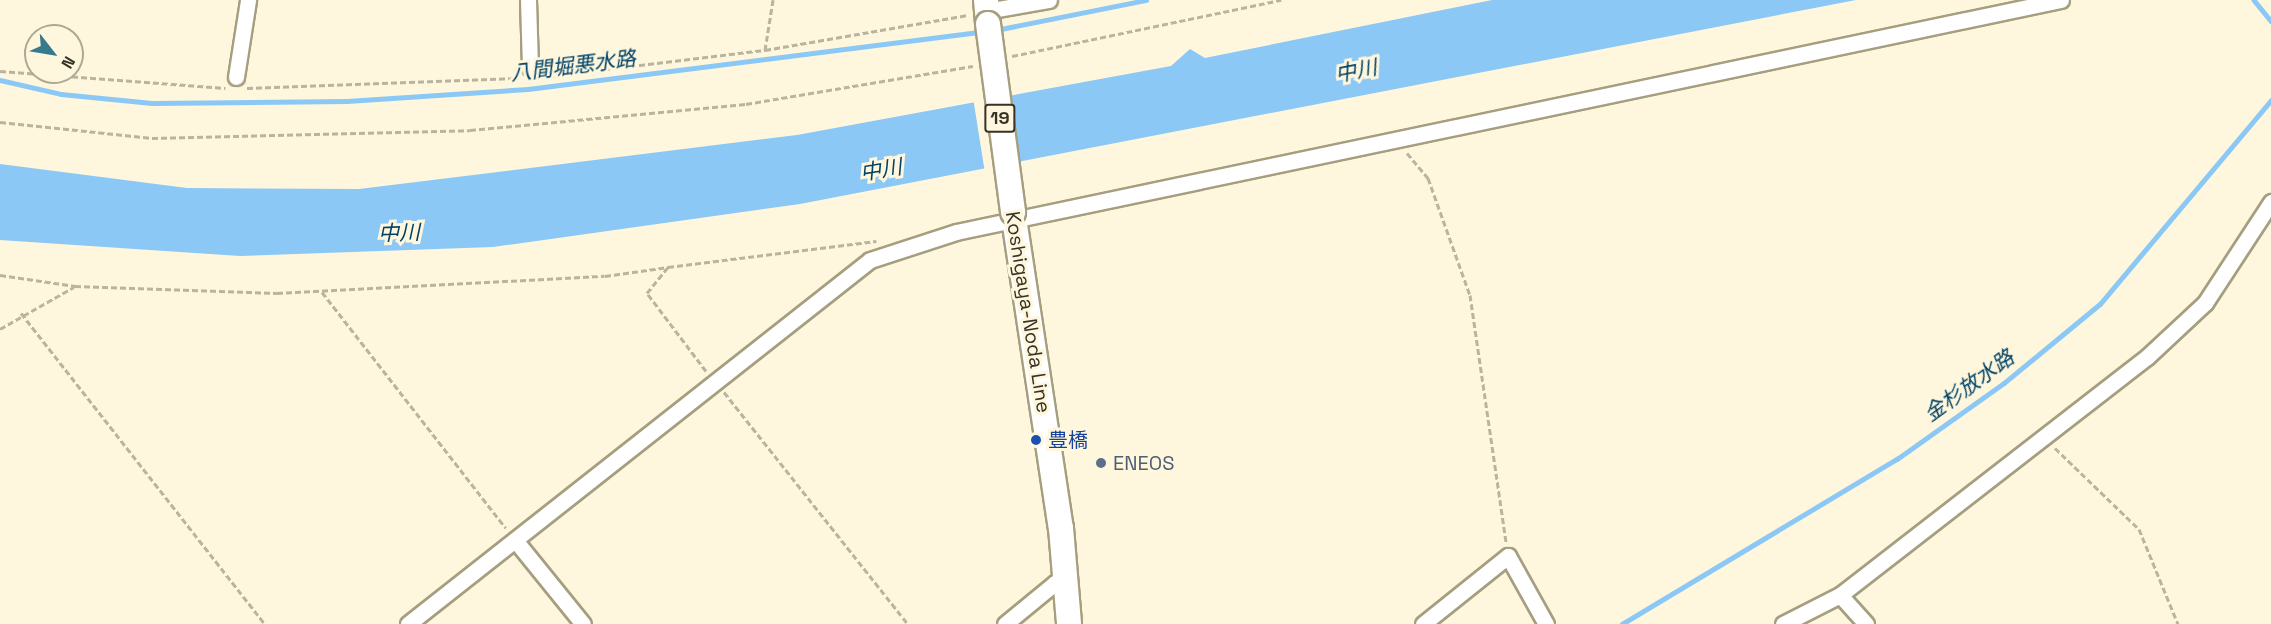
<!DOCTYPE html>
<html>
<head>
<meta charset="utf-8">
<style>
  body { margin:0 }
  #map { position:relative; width:2271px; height:624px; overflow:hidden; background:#fef7dd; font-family:"Space Grotesk","Noto Sans JP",sans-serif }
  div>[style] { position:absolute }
  .water>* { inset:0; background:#8bc8f6 }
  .pier>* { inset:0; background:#fef7dd; transform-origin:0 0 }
  .stream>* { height:4.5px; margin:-2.25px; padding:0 2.25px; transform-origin:2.25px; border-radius:2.25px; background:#8bc8f6 }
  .path>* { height:3px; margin-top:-1.5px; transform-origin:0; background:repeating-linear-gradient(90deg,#bab49f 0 6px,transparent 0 9px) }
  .roads { filter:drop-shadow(2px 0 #a59e7f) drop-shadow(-2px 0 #a59e7f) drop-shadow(0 2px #a59e7f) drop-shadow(0 -2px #a59e7f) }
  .minor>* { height:15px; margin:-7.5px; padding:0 7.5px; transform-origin:7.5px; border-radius:7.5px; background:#fff }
  .primary>* { height:24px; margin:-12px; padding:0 12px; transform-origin:12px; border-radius:12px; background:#fff }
  .bridges { filter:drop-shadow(2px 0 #a59e7f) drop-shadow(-2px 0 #a59e7f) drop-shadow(0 2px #a59e7f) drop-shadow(0 -2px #a59e7f) }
  .primary-bridge>* { height:24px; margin:-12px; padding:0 12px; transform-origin:12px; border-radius:12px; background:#fff }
  .dots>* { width:16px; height:16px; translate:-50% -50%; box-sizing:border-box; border:3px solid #fef7dd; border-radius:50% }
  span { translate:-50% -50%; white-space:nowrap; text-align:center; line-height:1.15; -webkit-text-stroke:6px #fef7dd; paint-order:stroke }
  .shield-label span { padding:2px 4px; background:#fef7dd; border:2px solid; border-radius:4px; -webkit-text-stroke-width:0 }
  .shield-label { font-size:18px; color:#363226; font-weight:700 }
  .street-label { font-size:20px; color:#363226 }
  .transit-label { font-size:20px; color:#164399 }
  .left { translate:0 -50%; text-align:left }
  .service-label { font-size:20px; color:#4e5e75 }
  .water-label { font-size:21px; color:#004267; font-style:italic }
  .north { position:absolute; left:24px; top:24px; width:60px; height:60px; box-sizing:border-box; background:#fef7dd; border:2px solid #aea894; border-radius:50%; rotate:121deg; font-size:16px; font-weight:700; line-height:24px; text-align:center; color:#363226 }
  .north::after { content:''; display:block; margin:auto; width:21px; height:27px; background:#38798c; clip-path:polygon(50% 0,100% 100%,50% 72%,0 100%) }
</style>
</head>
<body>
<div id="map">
  <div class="water">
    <i style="clip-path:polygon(1492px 0,1856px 0,800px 204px,493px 247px,240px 256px,0 240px,0 164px,187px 188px,359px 189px,797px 135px,1171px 66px,1190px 49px,1205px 58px)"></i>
  </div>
  <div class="pier">
    <i style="left:1005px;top:95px;width:72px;height:32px;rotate:81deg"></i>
  </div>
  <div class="stream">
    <i style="left:2254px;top:0;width:27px;rotate:51deg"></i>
    <i style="left:996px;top:30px;width:153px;rotate:-11.3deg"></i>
    <i style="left:0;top:80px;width:63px;rotate:12.9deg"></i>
    <i style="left:61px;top:94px;width:91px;rotate:5.6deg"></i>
    <i style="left:152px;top:103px;width:195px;rotate:-0.6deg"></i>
    <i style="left:347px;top:101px;width:181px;rotate:-3.8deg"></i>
    <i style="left:528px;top:89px;width:458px;rotate:-7.2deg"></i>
    <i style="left:1622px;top:624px;width:321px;rotate:-31deg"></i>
    <i style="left:1897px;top:459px;width:131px;rotate:-35.4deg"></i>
    <i style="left:2004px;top:383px;width:124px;rotate:-39.5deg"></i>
    <i style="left:2100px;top:304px;width:266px;rotate:-50deg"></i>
  </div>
  <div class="path">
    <i style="left:765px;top:50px;width:51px;rotate:-80.9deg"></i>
    <i style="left:1012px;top:56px;width:275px;rotate:-11.8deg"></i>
    <i style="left:0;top:71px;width:226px;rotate:4.3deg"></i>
    <i style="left:541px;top:77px;width:226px;rotate:-6.9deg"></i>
    <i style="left:765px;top:50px;width:206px;rotate:-9.8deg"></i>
    <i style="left:247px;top:88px;width:272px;rotate:-2.1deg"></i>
    <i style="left:0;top:122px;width:153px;rotate:6deg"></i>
    <i style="left:152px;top:138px;width:318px;rotate:-1.4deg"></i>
    <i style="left:470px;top:130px;width:277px;rotate:-5.4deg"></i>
    <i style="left:746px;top:104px;width:230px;rotate:-9.5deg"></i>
    <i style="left:1407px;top:153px;width:33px;rotate:50deg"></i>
    <i style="left:1428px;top:178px;width:124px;rotate:70.3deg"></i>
    <i style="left:1470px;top:295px;width:251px;rotate:81.7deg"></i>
    <i style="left:0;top:275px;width:76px;rotate:8.3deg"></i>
    <i style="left:75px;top:286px;width:202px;rotate:2deg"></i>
    <i style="left:277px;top:293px;width:328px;rotate:-3deg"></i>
    <i style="left:605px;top:276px;width:64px;rotate:-8.1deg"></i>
    <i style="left:322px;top:292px;width:299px;rotate:52.1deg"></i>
    <i style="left:21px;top:313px;width:395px;rotate:51.9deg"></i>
    <i style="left:0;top:329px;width:85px;rotate:-29.6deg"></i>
    <i style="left:706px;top:371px;width:98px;rotate:-127.1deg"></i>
    <i style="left:647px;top:293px;width:33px;rotate:-51deg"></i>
    <i style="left:668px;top:267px;width:210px;rotate:-7.1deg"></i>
    <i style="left:724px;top:392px;width:296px;rotate:51.6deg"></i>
    <i style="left:2055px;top:448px;width:117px;rotate:44deg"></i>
    <i style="left:2139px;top:529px;width:103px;rotate:67.7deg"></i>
  </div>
  <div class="roads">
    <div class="minor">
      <i style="left:528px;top:0;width:68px;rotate:88.3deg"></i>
      <i style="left:986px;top:11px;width:64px;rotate:-9.9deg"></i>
      <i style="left:236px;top:77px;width:78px;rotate:-81.1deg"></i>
      <i style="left:515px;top:540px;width:108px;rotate:51deg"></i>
      <i style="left:1840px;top:595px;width:39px;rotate:48deg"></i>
      <i style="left:408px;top:624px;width:588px;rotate:-38.23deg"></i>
      <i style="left:870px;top:260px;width:90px;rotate:-18deg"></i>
      <i style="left:956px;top:232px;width:1129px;rotate:-11.86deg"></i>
      <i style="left:1005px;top:624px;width:65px;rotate:-39.4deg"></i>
      <i style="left:1055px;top:583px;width:12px;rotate:-9deg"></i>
      <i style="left:1423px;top:624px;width:109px;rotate:-38.7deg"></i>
      <i style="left:1508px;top:556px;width:78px;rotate:60.8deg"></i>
      <i style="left:1783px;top:624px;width:64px;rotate:-27deg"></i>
      <i style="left:1840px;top:595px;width:388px;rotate:-37.8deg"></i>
      <i style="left:2147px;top:357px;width:79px;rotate:-43deg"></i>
      <i style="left:2205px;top:303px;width:121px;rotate:-56.8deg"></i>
    </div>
    <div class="primary">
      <i style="left:986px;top:0;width:24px;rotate:85deg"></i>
      <i style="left:1013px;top:212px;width:320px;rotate:81.4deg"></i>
      <i style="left:1061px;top:528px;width:96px;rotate:85.2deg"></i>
    </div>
  </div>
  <div class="bridges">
    <div class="primary-bridge">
      <i style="left:988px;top:24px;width:190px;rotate:82.4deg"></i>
    </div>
  </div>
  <div class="dots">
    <i style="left:1036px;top:440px;background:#1a4fb4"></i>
    <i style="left:1101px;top:463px;background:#5c6f8a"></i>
  </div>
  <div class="shield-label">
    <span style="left:1000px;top:118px">19</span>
  </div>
  <div class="street-label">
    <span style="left:1028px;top:312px;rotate:81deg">Koshigaya-Noda Line</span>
  </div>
  <div class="transit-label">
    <span class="left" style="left:1048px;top:440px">豊橋</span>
  </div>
  <div class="service-label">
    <span class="left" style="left:1113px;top:463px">ENEOS</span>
  </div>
  <div class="water-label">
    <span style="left:573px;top:66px;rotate:-7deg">八間堀悪水路</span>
    <span style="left:1356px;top:71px;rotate:-11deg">中川</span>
    <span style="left:881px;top:170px;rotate:-9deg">中川</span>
    <span style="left:399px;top:233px;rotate:-2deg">中川</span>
    <span style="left:1969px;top:386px;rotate:-36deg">金杉放水路</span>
  </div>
  <div class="north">N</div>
</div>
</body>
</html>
